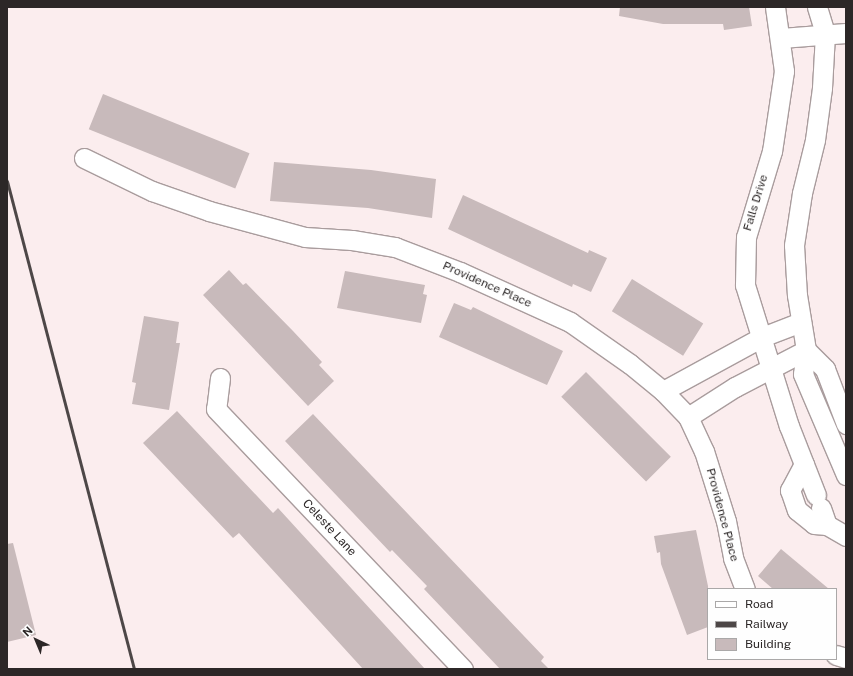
<!DOCTYPE html>
<html>
<head>
<meta charset="utf-8">
<style>
  body { margin:0 }
  #map { position:relative; width:853px; height:676px; overflow:hidden; background:#fbedee; font-family:"Public Sans",sans-serif }
  div>[style] { position:absolute }
  .building>* { inset:0; background:#c8babb; transform-origin:0 0 }
  .roads { filter:drop-shadow(1px 0 #a99c9d) drop-shadow(-1px 0 #a99c9d) drop-shadow(0 1px #a99c9d) drop-shadow(0 -1px #a99c9d) }
  .minor>* { height:19px; margin:-9.5px; padding:0 9.5px; transform-origin:9.5px; border-radius:9.5px; background:#fff }
  .rail>* { height:3px; margin:-1.5px; padding:0 1.5px; transform-origin:1.5px; border-radius:1.5px; background:#4d4747 }
  span { translate:-50% -50%; white-space:nowrap; text-align:center; line-height:1.15; -webkit-text-stroke:3px #fefefe; paint-order:stroke }
  .street-label { font-size:12px; color:#2c2727 }
  .frame { position:absolute; inset:0; border:8px solid #2c2727; pointer-events:none }
  .legend { position:absolute; left:707px; top:588px; width:130px; height:72px; box-sizing:border-box; background:#fefefe; border:1px solid #aaa8a8; margin:0; padding:5px 7px; list-style:none; font-size:12px; color:#2c2727 }
  .legend li { display:flex; align-items:center; gap:8px; height:20px }
  .legend b { width:20px; border:1px solid #aaa8a8 }
  .north { position:absolute; left:16px; top:620px; width:40px; height:40px; -webkit-text-stroke:3px #fefefe; paint-order:stroke; rotate:316deg; font-size:11px; font-weight:700; line-height:16px; text-align:center; color:#2c2727 }
  .north::after { content:''; display:block; margin:auto; width:14px; height:18px; background:#2c2727; clip-path:polygon(50% 0,100% 100%,50% 72%,0 100%) }
</style>
</head>
<body>
<div id="map">
  <div class="building">
    <i style="clip-path:polygon(620px 7px,749px 7px,752px 26px,724px 30px,723px 24px,663px 24px,619px 16px)"></i>
    <i style="left:103px;top:94px;width:158px;height:38px;rotate:22deg"></i>
    <i style="clip-path:polygon(274px 162px,371px 170px,436px 179px,432px 218px,368px 208px,270px 201px)"></i>
    <i style="clip-path:polygon(463px 195px,588px 253px,589px 250px,607px 258px,591px 292px,573px 284px,572px 287px,448px 229px)"></i>
    <i style="clip-path:polygon(229px 270px,243px 285px,246px 283px,293px 331px,322px 362px,319px 365px,334px 381px,308px 406px,203px 295px)"></i>
    <i style="clip-path:polygon(345px 271px,425px 285px,423px 294px,427px 295px,421px 323px,337px 308px)"></i>
    <i style="left:632px;top:279px;width:84px;height:38px;rotate:32deg"></i>
    <i style="clip-path:polygon(454px 303px,471px 310px,473px 307px,563px 351px,547px 385px,439px 337px)"></i>
    <i style="clip-path:polygon(144px 316px,179px 322px,176px 343px,180px 343px,169px 410px,132px 404px,136px 383px,132px 382px)"></i>
    <i style="left:586px;top:372px;width:120px;height:35px;rotate:45deg"></i>
    <i style="clip-path:polygon(177px 411px,273px 513px,278px 508px,425px 669px,363px 669px,239px 533px,233px 538px,143px 443px)"></i>
    <i style="clip-path:polygon(313px 414px,544px 657px,541px 661px,549px 669px,500px 669px,424px 589px,427px 586px,392px 550px,390px 552px,285px 441px)"></i>
    <i style="clip-path:polygon(696px 530px,708px 586px,708px 627px,687px 635px,661px 564px,660px 552px,657px 553px,654px 536px)"></i>
    <i style="clip-path:polygon(13px 543px,36px 635px,7px 642px,7px 544px)"></i>
    <i style="clip-path:polygon(781px 549px,829px 589px,773px 589px,758px 576px)"></i>
  </div>
  <div class="roads">
    <div class="minor">
      <i style="left:775px;top:7px;width:65px;rotate:82deg"></i>
      <i style="left:784px;top:71px;width:81px;rotate:98.5deg"></i>
      <i style="left:772px;top:151px;width:90px;rotate:106.8deg"></i>
      <i style="left:746px;top:237px;width:48px;rotate:91.2deg"></i>
      <i style="left:745px;top:285px;width:148px;rotate:72.7deg"></i>
      <i style="left:789px;top:426px;width:74px;rotate:68.6deg"></i>
      <i style="left:817px;top:7px;width:28px;rotate:73deg"></i>
      <i style="left:825px;top:34px;width:54px;rotate:93.2deg"></i>
      <i style="left:822px;top:88px;width:52px;rotate:97.7deg"></i>
      <i style="left:815px;top:140px;width:55px;rotate:103.8deg"></i>
      <i style="left:802px;top:193px;width:53px;rotate:98.7deg"></i>
      <i style="left:794px;top:245px;width:50px;rotate:86.6deg"></i>
      <i style="left:797px;top:295px;width:56px;rotate:80.7deg"></i>
      <i style="left:806px;top:350px;width:24px;rotate:97deg"></i>
      <i style="left:803px;top:374px;width:110px;rotate:66.9deg"></i>
      <i style="left:781px;top:38px;width:65px;rotate:-4.4deg"></i>
      <i style="left:84px;top:158px;width:76px;rotate:25.9deg"></i>
      <i style="left:152px;top:191px;width:60px;rotate:19.3deg"></i>
      <i style="left:209px;top:211px;width:99px;rotate:15.2deg"></i>
      <i style="left:305px;top:237px;width:47px;rotate:3.7deg"></i>
      <i style="left:352px;top:240px;width:44px;rotate:9.2deg"></i>
      <i style="left:395px;top:247px;width:70px;rotate:21deg"></i>
      <i style="left:460px;top:272px;width:121px;rotate:24.4deg"></i>
      <i style="left:570px;top:322px;width:73px;rotate:35deg"></i>
      <i style="left:630px;top:364px;width:43px;rotate:39.3deg"></i>
      <i style="left:663px;top:391px;width:36px;rotate:46deg"></i>
      <i style="left:688px;top:417px;width:38px;rotate:65deg"></i>
      <i style="left:704px;top:451px;width:73px;rotate:72.6deg"></i>
      <i style="left:726px;top:521px;width:38px;rotate:79deg"></i>
      <i style="left:733px;top:558px;width:33px;rotate:69deg"></i>
      <i style="left:806px;top:350px;width:27px;rotate:45deg"></i>
      <i style="left:825px;top:369px;width:59px;rotate:69.1deg"></i>
      <i style="left:220px;top:378px;width:31px;rotate:97deg"></i>
      <i style="left:216px;top:409px;width:359px;rotate:46.5deg"></i>
      <i style="left:663px;top:391px;width:113px;rotate:-28.6deg"></i>
      <i style="left:762px;top:337px;width:42px;rotate:-21deg"></i>
      <i style="left:688px;top:417px;width:56px;rotate:-32.6deg"></i>
      <i style="left:735px;top:387px;width:80px;rotate:-27.5deg"></i>
      <i style="left:804px;top:464px;width:30px;rotate:118deg"></i>
      <i style="left:790px;top:490px;width:21px;rotate:71deg"></i>
      <i style="left:797px;top:510px;width:22px;rotate:39deg"></i>
      <i style="left:814px;top:524px;width:13px;rotate:4deg"></i>
      <i style="left:821px;top:508px;width:18px;rotate:71deg"></i>
      <i style="left:827px;top:525px;width:22px;rotate:30deg"></i>
      <i style="left:836px;top:655px;width:10px;rotate:17deg"></i>
    </div>
  </div>
  <div class="rail">
    <i style="left:7px;top:181px;width:504px;rotate:75.41deg"></i>
  </div>
  <div class="street-label">
    <span style="left:756px;top:203px;rotate:-73deg">Falls Drive</span>
    <span style="left:487px;top:285px;rotate:24deg">Providence Place</span>
    <span style="left:722px;top:515px;rotate:75deg">Providence Place</span>
    <span style="left:329px;top:528px;rotate:47deg">Celeste Lane</span>
  </div>
  <div class="frame"></div>
  <ul class="legend">
  <li><b style="height:5px;background:#fff"></b>Road</li>
  <li><b style="height:5px;background:#4d4747"></b>Railway</li>
  <li><b style="height:11px;background:#c8babb"></b>Building</li>
  </ul>
  <div class="north">N</div>
</div>
</body>
</html>
